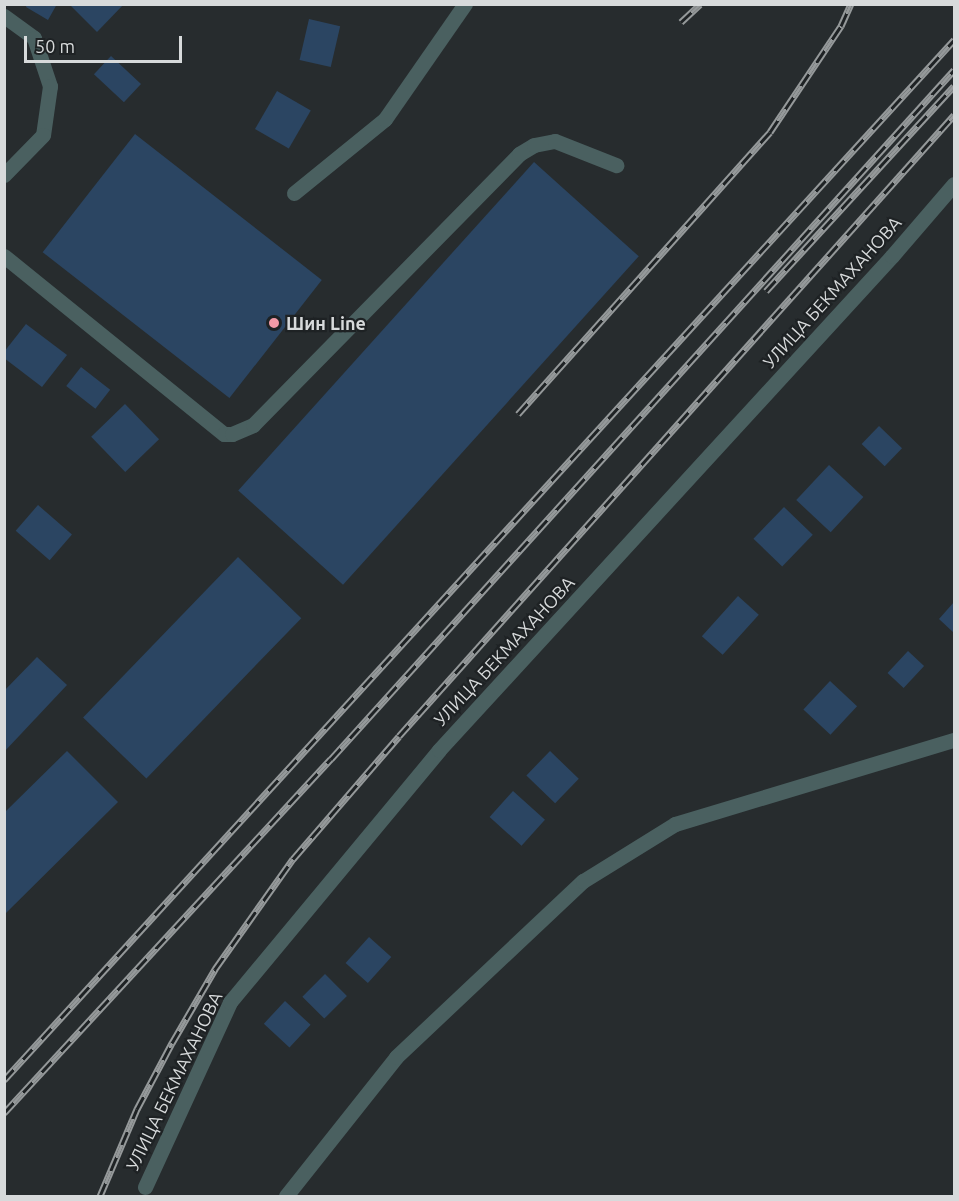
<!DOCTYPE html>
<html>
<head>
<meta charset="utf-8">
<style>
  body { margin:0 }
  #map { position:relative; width:959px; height:1201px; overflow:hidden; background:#272c2e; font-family:Ubuntu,sans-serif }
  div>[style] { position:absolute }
  .building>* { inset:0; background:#2b4562; transform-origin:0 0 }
  .minor>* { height:15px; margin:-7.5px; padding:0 7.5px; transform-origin:7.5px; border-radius:7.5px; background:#4a6060 }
  .rail>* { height:7px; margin-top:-3.5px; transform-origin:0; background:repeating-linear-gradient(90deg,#1e2224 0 14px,#95999a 0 28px); box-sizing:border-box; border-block:2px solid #95999a }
  .dots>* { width:16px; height:16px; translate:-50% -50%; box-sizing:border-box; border:3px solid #1e2224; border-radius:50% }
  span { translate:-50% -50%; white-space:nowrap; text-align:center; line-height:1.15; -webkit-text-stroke:4.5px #1e2224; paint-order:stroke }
  .street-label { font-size:18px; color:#d7dadb }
  .poi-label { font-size:18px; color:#d7dadb; font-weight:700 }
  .left { translate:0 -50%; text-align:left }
  .frame { position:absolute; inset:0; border:6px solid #d7dadb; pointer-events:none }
  .scale { position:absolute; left:24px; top:36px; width:158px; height:27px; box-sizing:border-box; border:3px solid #d7dadb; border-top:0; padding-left:8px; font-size:18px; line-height:21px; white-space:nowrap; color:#d7dadb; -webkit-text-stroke:4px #1e2224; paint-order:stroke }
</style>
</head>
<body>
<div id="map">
  <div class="building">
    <i style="clip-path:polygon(27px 4px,57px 4px,48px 20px,26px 7px)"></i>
    <i style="clip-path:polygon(69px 4px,124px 4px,97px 32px)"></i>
    <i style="left:309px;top:19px;width:32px;height:42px;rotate:13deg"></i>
    <i style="left:111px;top:56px;width:41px;height:25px;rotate:43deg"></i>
    <i style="left:277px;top:91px;width:39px;height:44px;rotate:30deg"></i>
    <i style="left:135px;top:134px;width:237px;height:150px;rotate:38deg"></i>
    <i style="left:534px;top:162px;width:141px;height:442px;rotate:42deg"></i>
    <i style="clip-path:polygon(26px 324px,67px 355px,42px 387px,4px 358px,4px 352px)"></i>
    <i style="left:81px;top:367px;width:37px;height:24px;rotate:38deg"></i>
    <i style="left:125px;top:404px;width:49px;height:47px;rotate:46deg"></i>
    <i style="left:879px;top:426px;width:32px;height:25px;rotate:44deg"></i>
    <i style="left:829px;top:465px;width:47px;height:48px;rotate:43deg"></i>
    <i style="left:38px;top:505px;width:45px;height:34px;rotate:41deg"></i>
    <i style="left:784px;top:507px;width:40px;height:44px;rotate:44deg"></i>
    <i style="left:238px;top:557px;width:88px;height:223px;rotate:44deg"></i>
    <i style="left:738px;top:596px;width:28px;height:54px;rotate:42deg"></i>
    <i style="clip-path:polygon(954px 602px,954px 633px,939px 619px)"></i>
    <i style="left:908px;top:651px;width:22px;height:30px;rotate:43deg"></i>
    <i style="clip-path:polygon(37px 657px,67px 685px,4px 752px,4px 691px)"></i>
    <i style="left:830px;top:681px;width:37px;height:39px;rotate:43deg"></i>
    <i style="clip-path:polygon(67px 751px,118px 802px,4px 915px,4px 813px)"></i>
    <i style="left:550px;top:751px;width:40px;height:34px;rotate:44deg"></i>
    <i style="left:513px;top:791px;width:43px;height:35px;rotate:42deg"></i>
    <i style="left:369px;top:937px;width:30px;height:35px;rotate:42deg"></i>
    <i style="left:325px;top:974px;width:31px;height:32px;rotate:45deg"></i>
    <i style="left:285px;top:1001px;width:35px;height:31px;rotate:43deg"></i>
  </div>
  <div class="minor">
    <i style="left:4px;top:16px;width:37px;rotate:36deg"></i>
    <i style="left:34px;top:38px;width:51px;rotate:71.6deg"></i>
    <i style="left:50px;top:86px;width:49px;rotate:98.1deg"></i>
    <i style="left:43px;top:135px;width:56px;rotate:134.3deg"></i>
    <i style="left:294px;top:193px;width:117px;rotate:-39.1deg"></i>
    <i style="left:385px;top:119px;width:140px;rotate:-55.2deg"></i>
    <i style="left:4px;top:256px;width:283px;rotate:39deg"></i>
    <i style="left:224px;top:434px;width:8px"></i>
    <i style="left:232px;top:434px;width:23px;rotate:-23deg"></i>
    <i style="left:253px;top:425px;width:380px;rotate:-45.5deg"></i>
    <i style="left:519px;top:154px;width:17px;rotate:-31deg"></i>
    <i style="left:534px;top:145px;width:21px;rotate:-11deg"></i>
    <i style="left:555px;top:141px;width:66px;rotate:21.5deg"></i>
    <i style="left:145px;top:1187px;width:204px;rotate:-65.3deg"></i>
    <i style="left:230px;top:1002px;width:327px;rotate:-50.3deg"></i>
    <i style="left:439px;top:750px;width:670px;rotate:-47.48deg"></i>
    <i style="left:892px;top:256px;width:95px;rotate:-49.3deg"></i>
    <i style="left:286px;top:1196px;width:177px;rotate:-51.6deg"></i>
    <i style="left:396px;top:1057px;width:257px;rotate:-43.3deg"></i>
    <i style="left:583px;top:881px;width:108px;rotate:-31.8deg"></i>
    <i style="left:675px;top:824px;width:291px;rotate:-16.8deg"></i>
  </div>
  <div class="rail">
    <i style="left:681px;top:22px;width:26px;rotate:-43deg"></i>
    <i style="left:766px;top:291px;width:278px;rotate:-47.5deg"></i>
    <i style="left:518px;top:414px;width:378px;rotate:-48.2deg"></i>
    <i style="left:770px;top:132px;width:128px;rotate:-56.2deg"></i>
    <i style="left:841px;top:26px;width:24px;rotate:-66deg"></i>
    <i style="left:4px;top:1080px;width:1409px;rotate:-47.59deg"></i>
    <i style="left:4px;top:1113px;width:482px;rotate:-47.3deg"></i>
    <i style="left:331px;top:759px;width:929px;rotate:-47.88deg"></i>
    <i style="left:100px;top:1196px;width:95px;rotate:-67deg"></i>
    <i style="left:137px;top:1109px;width:75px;rotate:-62.1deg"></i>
    <i style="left:172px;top:1043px;width:86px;rotate:-59.8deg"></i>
    <i style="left:215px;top:969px;width:135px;rotate:-54.7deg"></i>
    <i style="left:293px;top:859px;width:162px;rotate:-49.2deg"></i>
    <i style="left:399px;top:736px;width:833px;rotate:-48.21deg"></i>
  </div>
  <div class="dots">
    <i style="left:274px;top:323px;background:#f39aa7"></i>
  </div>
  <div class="street-label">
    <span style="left:832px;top:292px;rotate:-48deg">УЛИЦА БЕКМАХАНОВА</span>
    <span style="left:504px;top:651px;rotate:-47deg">УЛИЦА БЕКМАХАНОВА</span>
    <span style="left:174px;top:1081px;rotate:-64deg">УЛИЦА БЕКМАХАНОВА</span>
  </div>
  <div class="poi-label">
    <span class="left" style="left:286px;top:323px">Шин Line</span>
  </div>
  <div class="frame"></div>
  <div class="scale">50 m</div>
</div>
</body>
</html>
